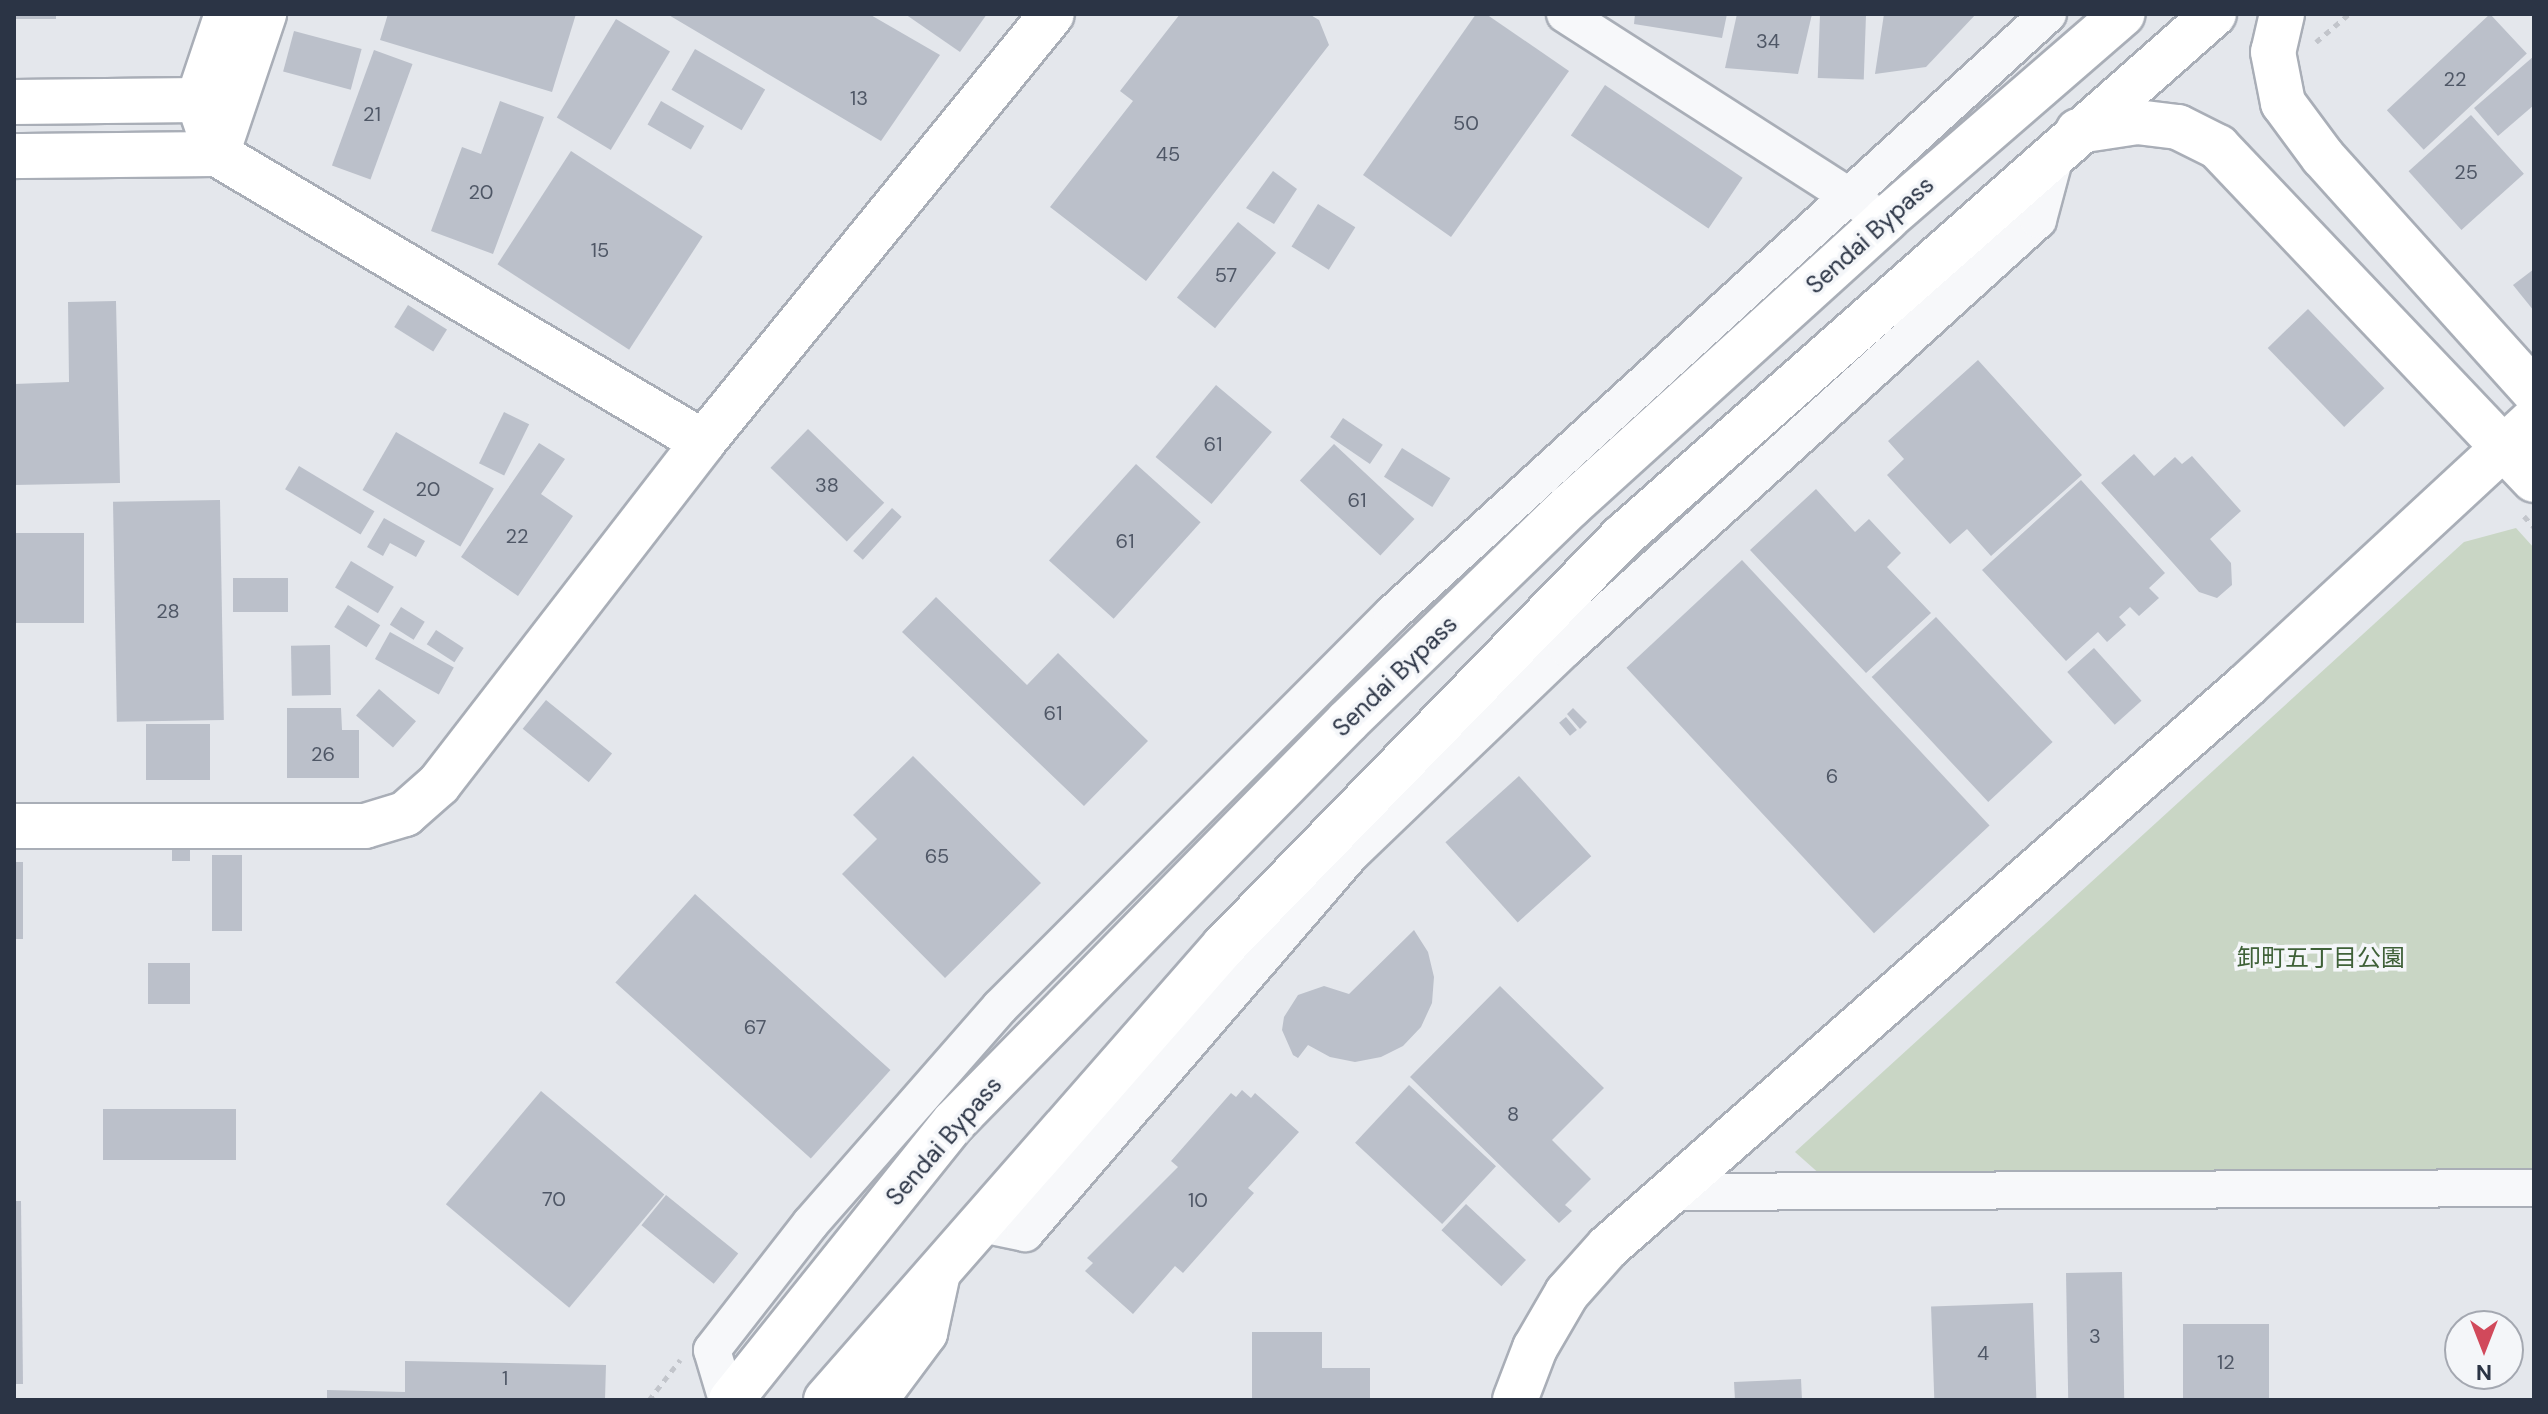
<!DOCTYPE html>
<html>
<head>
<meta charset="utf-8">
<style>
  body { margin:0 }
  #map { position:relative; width:2548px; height:1414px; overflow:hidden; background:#e4e7ec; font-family:"DM Sans","Noto Sans JP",sans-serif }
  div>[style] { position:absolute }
  .green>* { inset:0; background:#c9d6c5 }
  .building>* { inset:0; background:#bbc0ca; transform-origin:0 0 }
  .path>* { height:5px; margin-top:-2.5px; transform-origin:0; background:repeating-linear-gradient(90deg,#c2c5cb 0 6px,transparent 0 12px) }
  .roads { filter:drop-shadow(2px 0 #a9aeb7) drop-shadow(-2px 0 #a9aeb7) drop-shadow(0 2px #a9aeb7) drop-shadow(0 -2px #a9aeb7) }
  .street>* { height:36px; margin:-18px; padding:0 18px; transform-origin:18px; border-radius:18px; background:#f7f8fa }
  .secondary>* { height:44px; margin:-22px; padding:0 22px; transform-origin:22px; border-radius:22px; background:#fff }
  .highway>* { height:44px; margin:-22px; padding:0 22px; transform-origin:22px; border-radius:22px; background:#fff }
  span { translate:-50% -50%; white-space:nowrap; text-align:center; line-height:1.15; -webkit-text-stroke:7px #f4f6f9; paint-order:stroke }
  .number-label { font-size:20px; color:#4f5766 }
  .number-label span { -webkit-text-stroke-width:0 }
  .street-label { font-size:24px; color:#2b3445 }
  .park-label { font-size:24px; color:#3f6138 }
  .frame { position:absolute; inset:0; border:16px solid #2b3445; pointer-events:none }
  .north { position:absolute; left:2444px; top:1310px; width:80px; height:80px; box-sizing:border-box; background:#f4f6f9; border:2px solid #a4a8b1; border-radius:50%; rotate:180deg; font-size:22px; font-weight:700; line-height:32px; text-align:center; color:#2b3445 }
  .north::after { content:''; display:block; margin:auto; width:28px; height:36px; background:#d1495b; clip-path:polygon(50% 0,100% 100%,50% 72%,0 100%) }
</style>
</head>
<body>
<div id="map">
  <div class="green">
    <i style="clip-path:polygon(2516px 528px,2534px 548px,2534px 1169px,1822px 1176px,1795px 1152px,2464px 542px)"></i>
  </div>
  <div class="building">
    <i style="left:14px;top:14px;width:42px;height:5px"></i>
    <i style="clip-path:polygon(388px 14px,576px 14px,552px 92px,380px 40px)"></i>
    <i style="clip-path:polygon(667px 14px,869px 14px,940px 55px,881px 141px)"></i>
    <i style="clip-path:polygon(905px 14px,987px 14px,960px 52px)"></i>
    <i style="clip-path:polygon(1180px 14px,1309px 14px,1319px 20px,1329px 45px,1146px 281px,1050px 207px,1133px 101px,1120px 91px)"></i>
    <i style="clip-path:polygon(1476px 14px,1486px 14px,1569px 71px,1451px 237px,1363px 175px)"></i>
    <i style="clip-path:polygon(1635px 14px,1727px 14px,1722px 38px,1634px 24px)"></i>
    <i style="clip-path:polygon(1737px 14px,1812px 14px,1798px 74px,1725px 68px)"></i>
    <i style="left:1820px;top:14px;width:46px;height:64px;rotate:2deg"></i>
    <i style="clip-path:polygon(1884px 14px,1976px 14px,1926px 67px,1875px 74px)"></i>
    <i style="left:2490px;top:14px;width:54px;height:141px;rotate:47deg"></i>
    <i style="left:616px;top:19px;width:63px;height:115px;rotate:31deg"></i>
    <i style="left:294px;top:31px;width:70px;height:42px;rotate:15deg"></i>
    <i style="left:695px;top:49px;width:81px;height:47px;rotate:30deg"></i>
    <i style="left:374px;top:50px;width:41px;height:123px;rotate:20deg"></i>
    <i style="clip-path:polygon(2534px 56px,2534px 105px,2498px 136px,2474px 108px)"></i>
    <i style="left:1605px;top:85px;width:166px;height:61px;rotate:34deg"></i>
    <i style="clip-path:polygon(500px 101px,544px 117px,493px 254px,431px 231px,462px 147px,481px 154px)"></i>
    <i style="left:661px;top:101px;width:50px;height:27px;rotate:30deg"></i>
    <i style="left:2471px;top:115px;width:79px;height:84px;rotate:48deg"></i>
    <i style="left:571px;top:151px;width:157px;height:135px;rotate:33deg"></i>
    <i style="clip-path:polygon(1273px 171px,1297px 189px,1274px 224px,1246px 208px)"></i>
    <i style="left:1318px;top:204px;width:44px;height:50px;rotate:32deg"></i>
    <i style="left:1238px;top:222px;width:49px;height:97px;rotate:39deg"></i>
    <i style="clip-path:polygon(2534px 269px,2534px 311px,2513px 285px)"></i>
    <i style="clip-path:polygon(116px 301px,120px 483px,14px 485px,14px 384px,69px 382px,68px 302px)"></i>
    <i style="left:408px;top:305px;width:46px;height:26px;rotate:32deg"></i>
    <i style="left:2308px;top:309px;width:110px;height:56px;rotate:46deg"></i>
    <i style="clip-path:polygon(1978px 360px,2082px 475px,1991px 556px,1967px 529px,1950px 544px,1887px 475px,1904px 459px,1888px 441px)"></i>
    <i style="left:1216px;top:385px;width:73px;height:94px;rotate:40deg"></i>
    <i style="left:504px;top:412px;width:28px;height:57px;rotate:26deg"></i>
    <i style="left:1343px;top:418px;width:48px;height:23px;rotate:34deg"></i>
    <i style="left:808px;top:429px;width:106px;height:54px;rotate:44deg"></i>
    <i style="left:396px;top:432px;width:113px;height:67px;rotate:30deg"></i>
    <i style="clip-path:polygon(539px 443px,565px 459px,541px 494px,573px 516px,518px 596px,461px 557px)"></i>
    <i style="left:1334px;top:444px;width:110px;height:50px;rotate:43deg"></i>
    <i style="left:1402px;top:448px;width:57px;height:34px;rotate:32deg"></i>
    <i style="clip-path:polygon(2134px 454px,2154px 476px,2175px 457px,2182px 464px,2192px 456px,2241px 511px,2210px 539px,2231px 563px,2232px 585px,2217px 598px,2199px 592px,2101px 483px)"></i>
    <i style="left:1136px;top:464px;width:87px;height:130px;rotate:42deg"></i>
    <i style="left:299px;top:466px;width:88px;height:27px;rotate:31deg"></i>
    <i style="clip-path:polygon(2081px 480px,2165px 573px,2149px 588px,2159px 598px,2139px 616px,2130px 607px,2119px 617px,2126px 625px,2107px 642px,2098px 632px,2066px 661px,1982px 570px)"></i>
    <i style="clip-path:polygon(1816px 489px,1855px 532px,1869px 519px,1901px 553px,1887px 567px,1931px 613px,1866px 673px,1750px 550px)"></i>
    <i style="left:220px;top:500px;width:220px;height:107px;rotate:89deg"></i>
    <i style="left:892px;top:508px;width:13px;height:58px;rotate:42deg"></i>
    <i style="clip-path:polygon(384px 518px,425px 541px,416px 557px,390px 543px,383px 556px,367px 547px)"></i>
    <i style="left:14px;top:533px;width:70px;height:90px"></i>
    <i style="left:1742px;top:560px;width:363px;height:158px;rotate:47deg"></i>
    <i style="left:351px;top:561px;width:50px;height:31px;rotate:31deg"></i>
    <i style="left:288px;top:578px;width:34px;height:55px;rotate:90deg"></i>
    <i style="clip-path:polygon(936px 597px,1027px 685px,1058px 653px,1148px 741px,1084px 806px,902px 632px)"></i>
    <i style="left:348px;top:605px;width:38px;height:26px;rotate:32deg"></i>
    <i style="left:401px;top:607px;width:28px;height:21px;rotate:32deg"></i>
    <i style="left:1936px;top:617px;width:171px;height:88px;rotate:47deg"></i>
    <i style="left:436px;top:630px;width:33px;height:17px;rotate:33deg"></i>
    <i style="left:390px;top:632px;width:73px;height:31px;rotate:29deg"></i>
    <i style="left:330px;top:645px;width:50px;height:39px;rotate:89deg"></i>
    <i style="left:2094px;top:648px;width:71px;height:36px;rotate:48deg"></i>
    <i style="left:379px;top:689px;width:49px;height:35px;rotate:41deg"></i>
    <i style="left:546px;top:700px;width:85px;height:37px;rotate:39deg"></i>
    <i style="clip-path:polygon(287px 708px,341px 708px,342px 730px,359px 730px,359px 778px,287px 778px)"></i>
    <i style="clip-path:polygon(1573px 708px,1587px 722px,1580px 729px,1567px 714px)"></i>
    <i style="left:1566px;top:717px;width:17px;height:9px;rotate:50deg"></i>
    <i style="left:146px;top:724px;width:64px;height:56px"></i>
    <i style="clip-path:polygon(913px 756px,1041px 883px,945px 978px,842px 874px,877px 839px,853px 815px)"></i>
    <i style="left:1519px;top:776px;width:108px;height:99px;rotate:48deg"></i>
    <i style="left:172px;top:849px;width:18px;height:12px"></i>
    <i style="left:212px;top:855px;width:30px;height:76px"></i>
    <i style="left:14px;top:862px;width:9px;height:77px"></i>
    <i style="left:695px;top:894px;width:263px;height:119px;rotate:42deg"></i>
    <i style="clip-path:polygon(1414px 930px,1428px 952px,1434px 977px,1432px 1003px,1421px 1027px,1403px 1046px,1381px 1057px,1355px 1062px,1330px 1057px,1308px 1045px,1298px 1058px,1293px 1055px,1282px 1030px,1284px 1017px,1298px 995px,1324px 986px,1349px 994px)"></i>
    <i style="left:148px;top:963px;width:42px;height:41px"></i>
    <i style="clip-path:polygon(1500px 986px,1604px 1088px,1552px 1140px,1591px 1179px,1565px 1205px,1572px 1211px,1559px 1223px,1410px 1077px)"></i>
    <i style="left:1409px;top:1085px;width:119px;height:79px;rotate:43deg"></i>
    <i style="clip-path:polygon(1242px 1090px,1251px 1098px,1255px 1093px,1299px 1132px,1248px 1188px,1254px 1193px,1183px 1273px,1175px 1266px,1133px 1314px,1085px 1271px,1093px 1263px,1087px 1258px,1178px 1167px,1171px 1161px,1231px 1093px,1236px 1097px)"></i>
    <i style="left:541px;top:1091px;width:161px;height:148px;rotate:40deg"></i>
    <i style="left:103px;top:1109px;width:133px;height:51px"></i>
    <i style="left:666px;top:1195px;width:93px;height:39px;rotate:39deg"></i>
    <i style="clip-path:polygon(14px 1201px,21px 1201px,23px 1384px,14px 1384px)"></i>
    <i style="left:1466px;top:1204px;width:82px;height:36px;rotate:43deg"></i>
    <i style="left:2122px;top:1272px;width:128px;height:56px;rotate:89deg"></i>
    <i style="left:2033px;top:1303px;width:97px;height:102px;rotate:88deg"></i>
    <i style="left:2183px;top:1324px;width:86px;height:76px"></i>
    <i style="clip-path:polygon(1252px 1332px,1322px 1332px,1322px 1368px,1370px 1368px,1370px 1400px,1252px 1400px)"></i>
    <i style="clip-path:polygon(405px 1361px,606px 1365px,605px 1400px,327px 1400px,327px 1390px,405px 1392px)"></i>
    <i style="clip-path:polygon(1801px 1379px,1802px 1400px,1735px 1400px,1734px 1382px)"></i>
  </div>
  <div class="path">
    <i style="left:2316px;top:42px;width:43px;rotate:-40.3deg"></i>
    <i style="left:2524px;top:516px;width:15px;rotate:48deg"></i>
    <i style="left:649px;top:1400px;width:51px;rotate:-52.2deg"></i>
  </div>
  <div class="roads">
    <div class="street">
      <i style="left:1565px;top:14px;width:355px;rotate:32.7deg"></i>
      <i style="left:1668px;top:1192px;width:866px;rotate:-0.26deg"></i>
      <i style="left:977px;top:1223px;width:49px;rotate:11.8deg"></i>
      <i style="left:1025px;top:1233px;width:499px;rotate:-49.3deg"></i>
      <i style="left:1350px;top:855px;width:299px;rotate:-43.8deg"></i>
      <i style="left:1566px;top:648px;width:637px;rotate:-42.2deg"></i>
      <i style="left:2038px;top:220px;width:73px;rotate:-75deg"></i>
      <i style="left:727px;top:1400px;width:52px;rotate:-106.7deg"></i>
      <i style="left:712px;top:1350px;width:160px;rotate:-52.1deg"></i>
      <i style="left:810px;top:1224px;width:288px;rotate:-48.8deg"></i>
      <i style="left:1000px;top:1007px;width:555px;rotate:-45.07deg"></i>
      <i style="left:1392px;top:614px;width:889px;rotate:-42.45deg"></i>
    </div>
    <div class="secondary">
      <i style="left:2282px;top:14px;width:39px;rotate:103deg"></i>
      <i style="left:2273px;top:52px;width:52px;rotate:78.9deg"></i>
      <i style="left:2283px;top:103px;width:67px;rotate:53.5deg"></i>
      <i style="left:2323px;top:157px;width:315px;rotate:48deg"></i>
      <i style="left:14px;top:102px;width:184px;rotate:-0.6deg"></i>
      <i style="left:208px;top:129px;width:31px;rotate:-109deg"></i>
      <i style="left:198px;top:100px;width:91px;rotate:-71.4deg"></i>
      <i style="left:2078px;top:131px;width:60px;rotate:-8.7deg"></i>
      <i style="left:2137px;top:122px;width:41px;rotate:7deg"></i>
      <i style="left:2178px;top:127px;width:45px;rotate:26.6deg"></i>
      <i style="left:2218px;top:147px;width:459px;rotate:46.5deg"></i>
      <i style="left:217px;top:154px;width:148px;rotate:-71.4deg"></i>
      <i style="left:14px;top:156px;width:203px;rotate:-0.6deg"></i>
      <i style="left:217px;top:154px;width:565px;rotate:30.65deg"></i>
      <i style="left:14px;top:826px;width:351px"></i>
      <i style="left:365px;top:826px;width:42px;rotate:-16.7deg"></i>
      <i style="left:405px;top:814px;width:45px;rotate:-41.4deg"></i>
      <i style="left:439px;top:784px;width:432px;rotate:-52.3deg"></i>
      <i style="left:703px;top:442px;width:552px;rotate:-50.81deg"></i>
      <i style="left:1515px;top:1400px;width:56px;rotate:-69deg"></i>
      <i style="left:1535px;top:1348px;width:64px;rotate:-59.8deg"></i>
      <i style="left:1567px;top:1293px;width:62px;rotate:-48.3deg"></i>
      <i style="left:1608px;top:1247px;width:850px;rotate:-41.33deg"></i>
      <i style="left:2246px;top:686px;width:393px;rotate:-42.8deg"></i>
    </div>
    <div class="highway">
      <i style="left:731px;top:1400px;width:356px;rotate:-51.3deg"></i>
      <i style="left:954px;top:1122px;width:562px;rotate:-45.5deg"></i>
      <i style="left:1348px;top:721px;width:309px;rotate:-44.1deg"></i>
      <i style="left:1570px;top:506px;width:427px;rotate:-42.2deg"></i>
      <i style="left:1886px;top:219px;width:313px;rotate:-40.9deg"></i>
      <i style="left:826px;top:1400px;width:604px;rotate:-48.76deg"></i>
      <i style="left:1224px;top:946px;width:571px;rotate:-45.78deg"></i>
      <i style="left:1622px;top:537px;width:790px;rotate:-41.46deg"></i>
      <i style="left:875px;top:1400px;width:84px;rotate:-53.3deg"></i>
      <i style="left:925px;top:1333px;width:61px;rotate:-77.8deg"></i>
    </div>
  </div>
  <div class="number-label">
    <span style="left:1768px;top:41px">34</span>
    <span style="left:2455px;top:79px">22</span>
    <span style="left:859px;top:98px">13</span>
    <span style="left:372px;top:114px">21</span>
    <span style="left:1466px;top:123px">50</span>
    <span style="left:1168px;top:154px">45</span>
    <span style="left:2466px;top:172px">25</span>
    <span style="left:481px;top:192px">20</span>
    <span style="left:600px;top:250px">15</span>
    <span style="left:1226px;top:275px">57</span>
    <span style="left:1213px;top:444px">61</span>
    <span style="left:827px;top:485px">38</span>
    <span style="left:428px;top:489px">20</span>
    <span style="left:1357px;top:500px">61</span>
    <span style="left:517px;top:536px">22</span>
    <span style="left:1125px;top:541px">61</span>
    <span style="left:168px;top:611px">28</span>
    <span style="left:1053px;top:713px">61</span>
    <span style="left:323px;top:754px">26</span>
    <span style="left:1832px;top:776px">6</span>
    <span style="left:937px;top:856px">65</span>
    <span style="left:755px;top:1027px">67</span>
    <span style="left:1513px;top:1114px">8</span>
    <span style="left:554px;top:1199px">70</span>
    <span style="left:1198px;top:1200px">10</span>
    <span style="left:2095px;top:1336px">3</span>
    <span style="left:1983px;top:1353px">4</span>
    <span style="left:2226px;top:1362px">12</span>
    <span style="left:505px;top:1378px">1</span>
  </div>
  <div class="street-label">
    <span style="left:1870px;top:235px;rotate:-42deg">Sendai Bypass</span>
    <span style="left:1395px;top:676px;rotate:-44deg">Sendai Bypass</span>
    <span style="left:944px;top:1141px;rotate:-49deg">Sendai Bypass</span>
  </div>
  <div class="park-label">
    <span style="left:2321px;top:958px">卸町五丁目公園</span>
  </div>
  <div class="frame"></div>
  <div class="north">N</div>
</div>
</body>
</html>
